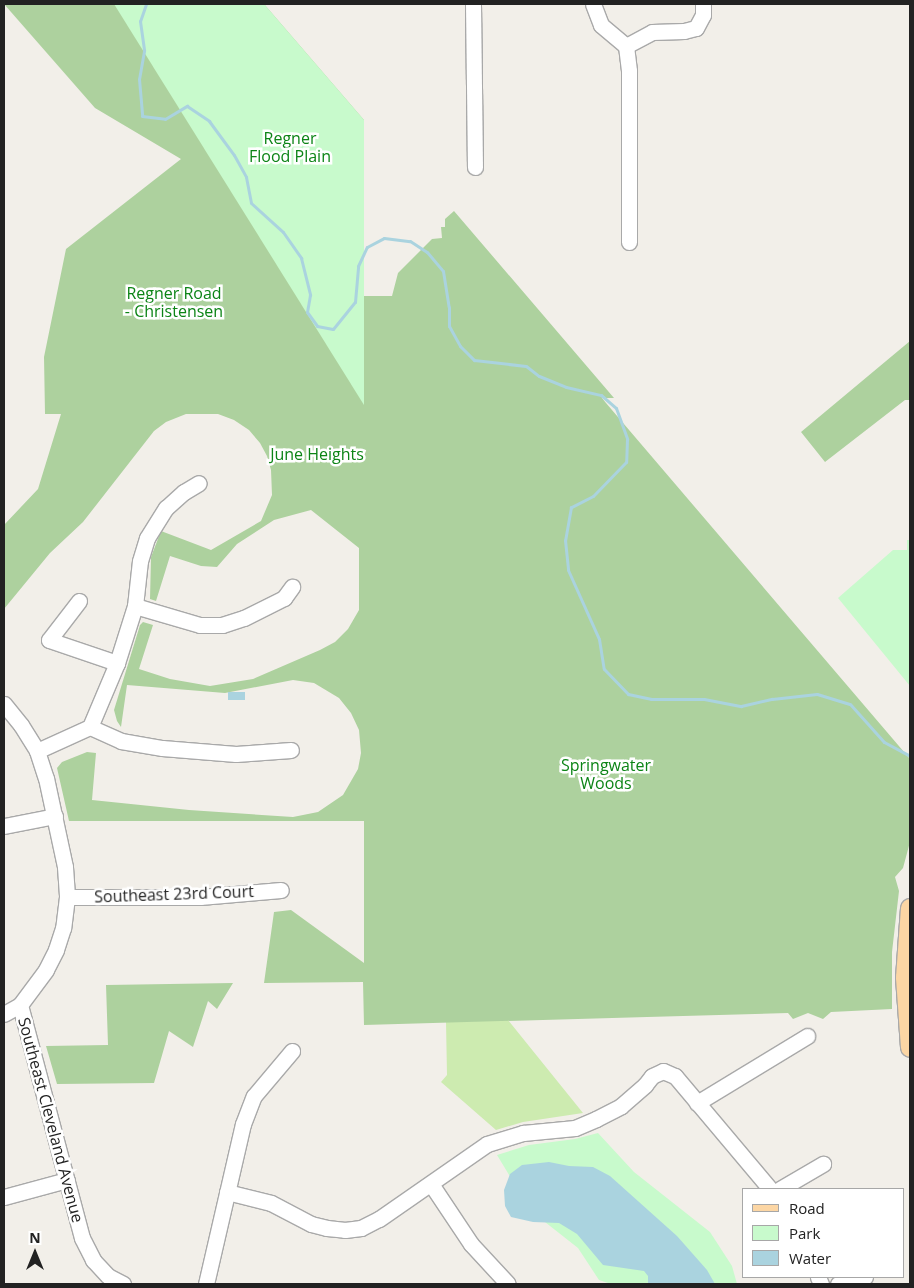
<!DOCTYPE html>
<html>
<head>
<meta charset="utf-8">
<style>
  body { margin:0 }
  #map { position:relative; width:914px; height:1288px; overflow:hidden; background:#f2efe9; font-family:"Open Sans",sans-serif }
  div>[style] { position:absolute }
  .grass>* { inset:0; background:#cdebb0 }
  .forest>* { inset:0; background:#add19e }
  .park>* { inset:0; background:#c8facc }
  .water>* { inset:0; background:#aad3df; transform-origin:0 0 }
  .stream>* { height:3px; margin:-1.5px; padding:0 1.5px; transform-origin:1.5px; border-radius:1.5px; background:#aad3df }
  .roads { filter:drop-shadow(1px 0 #a9a9a9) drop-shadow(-1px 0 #a9a9a9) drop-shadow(0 1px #a9a9a9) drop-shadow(0 -1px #a9a9a9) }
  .minor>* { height:15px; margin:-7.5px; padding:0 7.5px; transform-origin:7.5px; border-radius:7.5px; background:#fff }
  .major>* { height:19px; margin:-9.5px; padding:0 9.5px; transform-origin:9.5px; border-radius:9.5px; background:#fcd6a4 }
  span { translate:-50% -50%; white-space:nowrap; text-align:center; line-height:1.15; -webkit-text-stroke:5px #fff; paint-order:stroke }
  .park-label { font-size:16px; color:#0c8416 }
  .street-label { font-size:16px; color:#222 }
  .frame { position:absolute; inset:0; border:5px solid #222; pointer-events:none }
  .legend { position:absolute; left:742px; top:1188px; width:162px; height:90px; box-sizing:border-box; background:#fff; border:1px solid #a7a7a7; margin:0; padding:6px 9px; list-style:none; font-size:15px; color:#222 }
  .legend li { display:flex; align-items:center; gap:10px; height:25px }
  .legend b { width:25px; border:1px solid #a7a7a7 }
  .north { position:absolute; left:10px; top:1228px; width:50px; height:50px; -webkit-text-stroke:4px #fff; paint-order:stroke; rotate:0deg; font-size:14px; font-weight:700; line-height:20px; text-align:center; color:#222 }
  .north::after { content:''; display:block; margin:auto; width:18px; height:22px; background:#222; clip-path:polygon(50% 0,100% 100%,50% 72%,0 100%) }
</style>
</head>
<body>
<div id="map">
  <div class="grass">
    <i style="clip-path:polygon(508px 1020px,583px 1113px,523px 1122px,496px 1130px,441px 1082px,447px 1075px,446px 1022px)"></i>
  </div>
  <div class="forest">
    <i style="clip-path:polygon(4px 4px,264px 4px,364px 120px,364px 296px,392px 296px,398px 273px,432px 239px,442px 238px,441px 227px,445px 227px,445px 219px,454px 211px,614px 398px,602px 398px,606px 403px,910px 759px,910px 842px,903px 868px,895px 877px,899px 891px,892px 952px,892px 1009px,831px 1012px,823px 1019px,808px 1013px,793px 1019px,788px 1013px,364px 1025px,363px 982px,264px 983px,274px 912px,291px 910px,364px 963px,364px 821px,69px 821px,57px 768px,62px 762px,87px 752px,96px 753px,92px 800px,189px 810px,293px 817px,318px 812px,343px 795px,358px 769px,361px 753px,359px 730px,351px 713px,339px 698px,314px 683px,293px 680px,225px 693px,127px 685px,121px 727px,117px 721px,114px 710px,140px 625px,143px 622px,153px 625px,139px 669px,170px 679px,210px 686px,253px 679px,320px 650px,335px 642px,348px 629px,359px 610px,359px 548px,311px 510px,274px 520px,237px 544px,217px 567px,201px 566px,170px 556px,156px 601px,150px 599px,151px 557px,161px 531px,211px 550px,261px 521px,272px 495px,271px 470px,267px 456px,260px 443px,249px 430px,234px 420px,218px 414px,186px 414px,166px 422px,154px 431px,83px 522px,50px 553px,4px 609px,4px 525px,38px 489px,61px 414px,45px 414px,44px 357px,66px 249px,181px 159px,95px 108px)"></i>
    <i style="clip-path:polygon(910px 341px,910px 400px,905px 400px,825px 462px,801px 432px)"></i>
    <i style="clip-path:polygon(233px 983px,217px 1009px,208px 1001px,193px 1047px,169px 1031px,154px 1083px,57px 1084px,46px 1046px,108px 1045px,106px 985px)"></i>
  </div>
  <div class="park">
    <i style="clip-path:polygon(114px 4px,264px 4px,364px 120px,364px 405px)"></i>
    <i style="clip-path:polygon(907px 540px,910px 540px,910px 686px,838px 598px,893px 550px,907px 550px)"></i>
    <i style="clip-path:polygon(598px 1133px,634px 1172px,710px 1232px,732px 1266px,737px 1284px,611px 1284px,599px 1280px,578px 1248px,531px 1211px,497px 1155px,529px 1145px,575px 1139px)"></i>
  </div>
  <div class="water">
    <i style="left:245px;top:692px;width:8px;height:17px;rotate:90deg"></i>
    <i style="clip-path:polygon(549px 1162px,569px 1166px,593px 1167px,610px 1176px,677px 1236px,707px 1270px,715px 1284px,648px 1284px,648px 1276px,644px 1271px,603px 1265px,577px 1234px,559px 1223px,533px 1222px,511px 1217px,505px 1206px,504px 1190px,510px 1174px,522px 1165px)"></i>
  </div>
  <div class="stream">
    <i style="left:146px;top:4px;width:18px;rotate:109deg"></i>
    <i style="left:140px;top:21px;width:30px;rotate:82deg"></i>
    <i style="left:144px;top:51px;width:28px;rotate:100deg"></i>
    <i style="left:139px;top:79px;width:37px;rotate:85deg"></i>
    <i style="left:142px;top:116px;width:23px;rotate:7deg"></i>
    <i style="left:165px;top:119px;width:26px;rotate:-31deg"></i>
    <i style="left:187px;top:106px;width:27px;rotate:34deg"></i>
    <i style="left:209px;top:121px;width:42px;rotate:53.7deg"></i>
    <i style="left:234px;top:155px;width:25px;rotate:61deg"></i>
    <i style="left:246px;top:177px;width:26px;rotate:79deg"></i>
    <i style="left:251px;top:203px;width:43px;rotate:42.2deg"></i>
    <i style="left:283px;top:232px;width:32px;rotate:55deg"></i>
    <i style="left:301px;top:258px;width:38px;rotate:76deg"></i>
    <i style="left:310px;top:295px;width:17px;rotate:100deg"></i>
    <i style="left:307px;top:312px;width:17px;rotate:54deg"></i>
    <i style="left:317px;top:326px;width:16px;rotate:11deg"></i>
    <i style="left:333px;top:329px;width:35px;rotate:-51deg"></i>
    <i style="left:355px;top:302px;width:36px;rotate:-85deg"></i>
    <i style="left:358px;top:266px;width:21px;rotate:-65deg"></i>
    <i style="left:367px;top:247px;width:19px;rotate:-28deg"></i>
    <i style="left:384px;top:238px;width:26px;rotate:7deg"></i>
    <i style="left:410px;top:241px;width:20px;rotate:33deg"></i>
    <i style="left:427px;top:252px;width:25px;rotate:50deg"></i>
    <i style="left:443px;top:271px;width:36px;rotate:81deg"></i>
    <i style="left:449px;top:307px;width:19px;rotate:90deg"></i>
    <i style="left:449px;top:326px;width:23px;rotate:61deg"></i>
    <i style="left:460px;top:346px;width:20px;rotate:45deg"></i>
    <i style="left:474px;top:360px;width:52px;rotate:6.6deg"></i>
    <i style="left:526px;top:366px;width:16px;rotate:38deg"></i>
    <i style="left:539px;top:376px;width:29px;rotate:22deg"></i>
    <i style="left:566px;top:387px;width:36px;rotate:13deg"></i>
    <i style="left:601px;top:395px;width:20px;rotate:41deg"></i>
    <i style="left:616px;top:408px;width:33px;rotate:70deg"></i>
    <i style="left:627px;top:439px;width:23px;rotate:92deg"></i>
    <i style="left:626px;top:462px;width:47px;rotate:134.1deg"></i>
    <i style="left:593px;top:496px;width:25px;rotate:153deg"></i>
    <i style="left:571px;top:507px;width:34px;rotate:100deg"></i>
    <i style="left:565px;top:540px;width:30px;rotate:84deg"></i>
    <i style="left:568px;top:570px;width:76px;rotate:65.8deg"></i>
    <i style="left:599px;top:639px;width:30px;rotate:81deg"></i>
    <i style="left:604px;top:669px;width:35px;rotate:46deg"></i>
    <i style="left:628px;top:694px;width:24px;rotate:12deg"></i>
    <i style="left:651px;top:699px;width:53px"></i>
    <i style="left:704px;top:699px;width:38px;rotate:11deg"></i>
    <i style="left:741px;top:706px;width:32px;rotate:-13deg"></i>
    <i style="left:772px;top:699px;width:45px;rotate:-6.3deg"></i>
    <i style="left:817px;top:694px;width:34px;rotate:17deg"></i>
    <i style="left:850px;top:704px;width:51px;rotate:48.2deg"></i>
    <i style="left:884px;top:742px;width:30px;rotate:28deg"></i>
  </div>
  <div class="roads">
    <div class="minor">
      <i style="left:473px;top:4px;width:163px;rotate:89.3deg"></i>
      <i style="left:593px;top:4px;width:22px;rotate:69deg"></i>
      <i style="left:601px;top:25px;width:33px;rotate:40deg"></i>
      <i style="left:626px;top:46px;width:25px;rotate:83deg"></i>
      <i style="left:629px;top:71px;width:171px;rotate:90deg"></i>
      <i style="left:626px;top:46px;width:30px;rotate:-28deg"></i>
      <i style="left:652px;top:32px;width:32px;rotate:-2deg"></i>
      <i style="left:684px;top:31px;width:12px;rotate:-14deg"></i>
      <i style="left:696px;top:28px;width:15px;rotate:-62deg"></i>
      <i style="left:703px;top:15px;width:11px;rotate:-90deg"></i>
      <i style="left:79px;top:601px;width:49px;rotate:127.6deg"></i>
      <i style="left:49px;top:640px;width:72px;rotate:18.7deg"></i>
      <i style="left:135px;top:606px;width:68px;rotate:16.3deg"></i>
      <i style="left:200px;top:625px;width:22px"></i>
      <i style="left:222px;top:625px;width:23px;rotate:-18deg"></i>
      <i style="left:244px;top:618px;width:45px;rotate:-26.6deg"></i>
      <i style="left:284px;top:598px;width:14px;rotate:-54deg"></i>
      <i style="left:4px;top:704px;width:27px;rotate:51deg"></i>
      <i style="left:21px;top:725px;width:31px;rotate:58deg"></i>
      <i style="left:37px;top:751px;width:28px;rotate:72deg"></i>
      <i style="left:46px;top:778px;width:91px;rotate:77.9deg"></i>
      <i style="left:65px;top:867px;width:30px;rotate:86deg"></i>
      <i style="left:67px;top:897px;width:31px;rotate:97deg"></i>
      <i style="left:63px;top:928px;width:23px;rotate:108deg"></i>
      <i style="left:56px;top:950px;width:22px;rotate:117deg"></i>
      <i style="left:46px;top:970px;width:44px;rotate:126.6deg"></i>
      <i style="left:20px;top:1005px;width:18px;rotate:151deg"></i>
      <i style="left:90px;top:727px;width:34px;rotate:24deg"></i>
      <i style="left:121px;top:741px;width:42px;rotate:9.7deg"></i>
      <i style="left:162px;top:748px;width:74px;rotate:4.6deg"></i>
      <i style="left:236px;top:754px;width:55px;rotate:-4.2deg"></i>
      <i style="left:37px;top:751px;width:58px;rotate:-24.4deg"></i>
      <i style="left:90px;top:727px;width:69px;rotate:-67.1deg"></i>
      <i style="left:117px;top:663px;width:60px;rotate:-72.5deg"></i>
      <i style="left:135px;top:606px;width:45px;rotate:-83.7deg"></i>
      <i style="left:140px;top:561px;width:24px;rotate:-73deg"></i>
      <i style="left:147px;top:538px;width:36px;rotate:-58deg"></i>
      <i style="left:166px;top:508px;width:24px;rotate:-42deg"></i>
      <i style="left:184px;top:492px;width:17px;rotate:-31deg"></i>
      <i style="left:4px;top:826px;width:52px;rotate:-11.1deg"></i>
      <i style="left:67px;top:897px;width:133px"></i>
      <i style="left:200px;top:897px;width:81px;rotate:-4.9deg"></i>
      <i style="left:20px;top:1005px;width:241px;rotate:75.1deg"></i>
      <i style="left:82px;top:1238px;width:25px;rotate:63deg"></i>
      <i style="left:93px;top:1260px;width:22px;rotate:47deg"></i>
      <i style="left:108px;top:1276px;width:17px;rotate:28deg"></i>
      <i style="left:697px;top:1103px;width:129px;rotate:-31.3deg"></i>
      <i style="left:431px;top:1184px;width:72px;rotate:56.3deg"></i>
      <i style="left:471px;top:1244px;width:54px;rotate:47.2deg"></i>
      <i style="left:780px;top:1189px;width:50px;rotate:-30.2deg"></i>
      <i style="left:227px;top:1192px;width:45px;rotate:14deg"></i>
      <i style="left:271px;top:1203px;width:45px;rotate:27.7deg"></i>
      <i style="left:311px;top:1224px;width:16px;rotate:14deg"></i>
      <i style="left:327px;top:1228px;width:18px;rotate:6deg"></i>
      <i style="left:345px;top:1230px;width:16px;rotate:-7deg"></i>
      <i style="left:361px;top:1228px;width:20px;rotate:-27deg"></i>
      <i style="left:379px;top:1219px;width:131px;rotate:-34.8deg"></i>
      <i style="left:487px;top:1144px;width:38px;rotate:-17deg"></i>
      <i style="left:523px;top:1133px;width:52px;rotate:-5.5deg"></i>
      <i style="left:575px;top:1128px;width:23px;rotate:-23deg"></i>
      <i style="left:596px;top:1119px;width:28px;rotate:-27deg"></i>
      <i style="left:621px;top:1106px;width:32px;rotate:-41deg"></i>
      <i style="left:645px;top:1085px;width:11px;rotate:-52deg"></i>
      <i style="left:652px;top:1076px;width:12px;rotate:-24deg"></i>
      <i style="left:663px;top:1071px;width:13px;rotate:23deg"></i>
      <i style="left:675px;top:1076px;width:148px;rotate:49.9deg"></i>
      <i style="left:4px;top:1197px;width:65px;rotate:-15.1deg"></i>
      <i style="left:818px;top:1277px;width:8px;rotate:67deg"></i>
      <i style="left:206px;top:1284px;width:164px;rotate:-77deg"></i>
      <i style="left:243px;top:1124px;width:30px;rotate:-69deg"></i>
      <i style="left:254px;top:1096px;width:59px;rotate:-49.8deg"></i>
      <i style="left:838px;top:1284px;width:28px;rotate:-15deg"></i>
    </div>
    <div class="major">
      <i style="left:910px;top:908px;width:69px;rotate:94.1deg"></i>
      <i style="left:905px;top:977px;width:70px;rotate:85.9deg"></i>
    </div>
  </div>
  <div class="park-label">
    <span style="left:290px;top:147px">Regner<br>Flood Plain</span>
    <span style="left:174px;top:302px">Regner Road<br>- Christensen</span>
    <span style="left:317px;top:454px">June Heights</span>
    <span style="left:606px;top:774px">Springwater<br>Woods</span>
  </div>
  <div class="street-label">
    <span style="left:174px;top:894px;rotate:-2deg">Southeast 23rd Court</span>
    <span style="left:51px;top:1120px;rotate:75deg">Southeast Cleveland Avenue</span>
  </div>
  <div class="frame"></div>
  <ul class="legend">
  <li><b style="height:6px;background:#fcd6a4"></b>Road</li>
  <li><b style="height:14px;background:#c8facc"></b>Park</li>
  <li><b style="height:14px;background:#aad3df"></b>Water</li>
  </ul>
  <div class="north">N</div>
</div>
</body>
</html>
